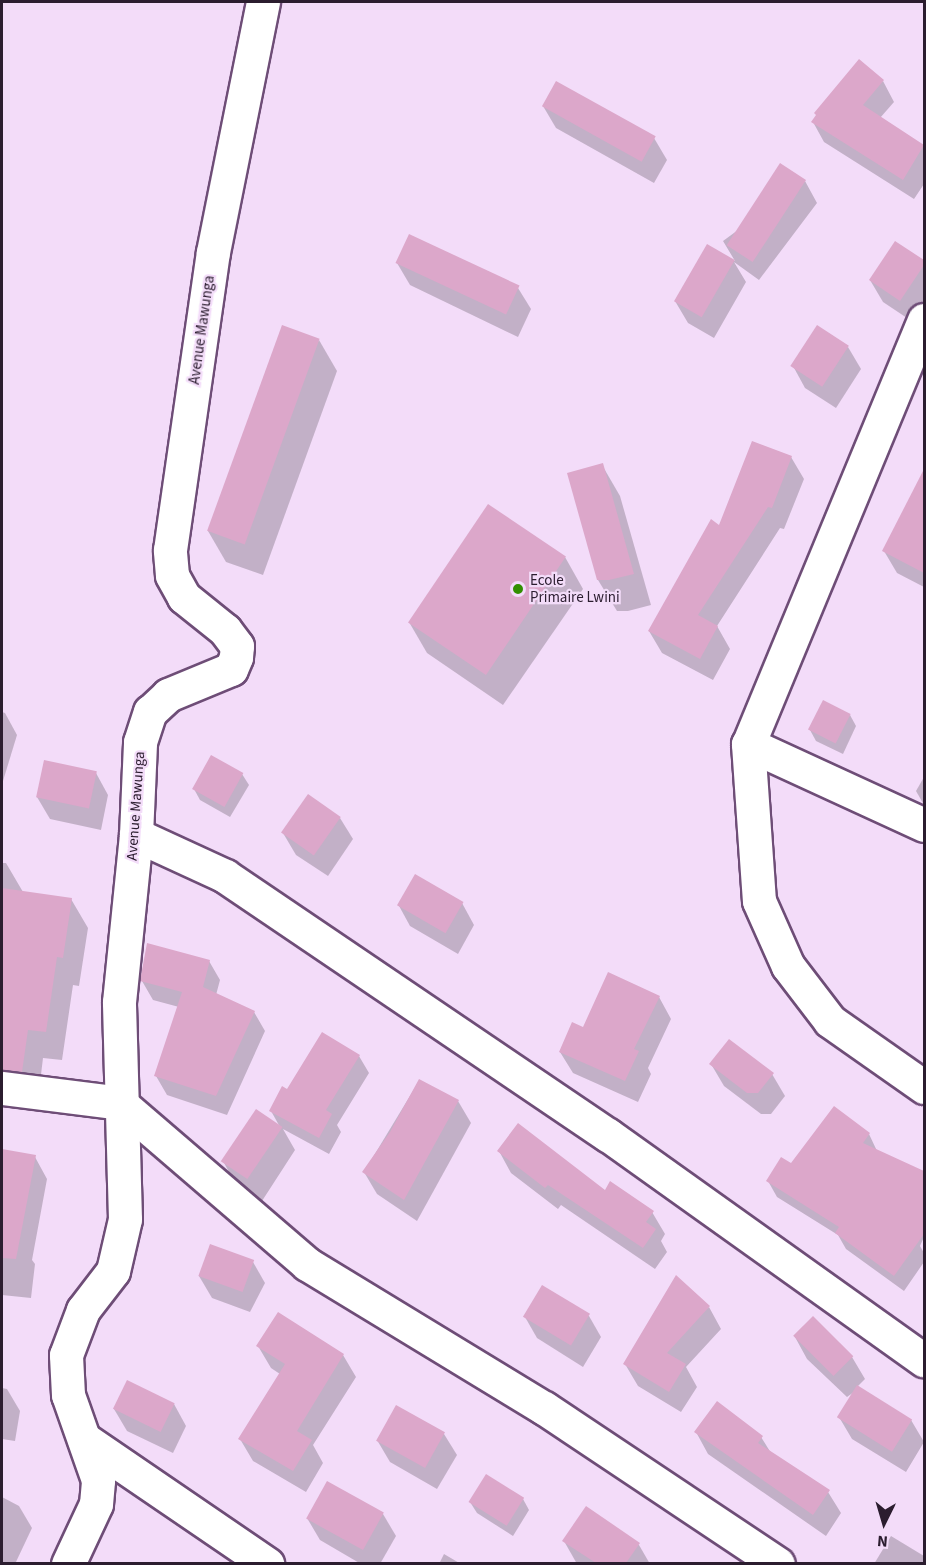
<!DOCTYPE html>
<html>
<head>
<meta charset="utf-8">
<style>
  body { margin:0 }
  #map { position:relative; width:926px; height:1565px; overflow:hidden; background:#f3dcf9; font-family:"Source Sans 3",sans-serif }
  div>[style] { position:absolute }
  .shadow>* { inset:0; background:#0003 }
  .building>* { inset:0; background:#dca7ca; transform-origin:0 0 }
  .roads { filter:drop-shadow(2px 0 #6e4d77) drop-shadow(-2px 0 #6e4d77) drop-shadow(0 2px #6e4d77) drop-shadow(0 -2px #6e4d77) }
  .minor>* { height:33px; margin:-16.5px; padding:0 16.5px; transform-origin:16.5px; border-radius:16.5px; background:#fff }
  .dots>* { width:16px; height:16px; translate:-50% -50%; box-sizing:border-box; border:3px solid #f3dcf9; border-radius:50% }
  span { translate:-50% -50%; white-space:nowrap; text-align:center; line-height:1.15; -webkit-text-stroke:4.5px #f3dcf9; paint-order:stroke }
  .street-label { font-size:15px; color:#2b1d2f }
  .poi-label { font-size:15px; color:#2b1d2f }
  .left { translate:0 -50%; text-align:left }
  .frame { position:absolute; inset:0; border:3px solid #2b1d2f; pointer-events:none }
  .north { position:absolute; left:854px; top:1493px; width:60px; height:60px; -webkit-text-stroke:4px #f3dcf9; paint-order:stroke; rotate:185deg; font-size:16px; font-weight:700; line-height:24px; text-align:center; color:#2b1d2f }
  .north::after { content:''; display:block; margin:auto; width:21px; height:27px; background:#2b1d2f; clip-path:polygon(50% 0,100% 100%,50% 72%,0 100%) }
</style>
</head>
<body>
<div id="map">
  <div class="shadow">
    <i style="clip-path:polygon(883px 81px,894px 102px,880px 118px,924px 147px,924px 184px,914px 199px,824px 142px,813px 122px)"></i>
    <i style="clip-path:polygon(543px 106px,654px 138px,667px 160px,654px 183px,556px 128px)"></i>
    <i style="clip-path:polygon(805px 181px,817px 203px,759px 280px,734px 262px,746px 282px,714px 338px,688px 323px,675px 301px,708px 246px,735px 261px,723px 241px)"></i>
    <i style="clip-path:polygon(896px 243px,924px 262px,924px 305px,913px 322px,883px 302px,870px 280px)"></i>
    <i style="clip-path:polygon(397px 263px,518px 288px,531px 309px,518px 337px,410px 285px)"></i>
    <i style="clip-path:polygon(319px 340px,337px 371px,263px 575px,226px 562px,208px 531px)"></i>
    <i style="clip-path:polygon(848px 347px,861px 369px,836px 408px,805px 388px,793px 366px)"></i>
    <i style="clip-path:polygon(791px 457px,804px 479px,784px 529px,780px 528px,717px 626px,730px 649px,713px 680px,662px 653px,649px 631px,720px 527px)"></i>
    <i style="clip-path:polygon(602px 465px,620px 496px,651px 605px,628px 611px,617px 611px,598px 580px)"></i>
    <i style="clip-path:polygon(912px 496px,924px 501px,924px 587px,897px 573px,884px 551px)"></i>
    <i style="clip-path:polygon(565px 557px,583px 589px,503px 705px,427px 653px,409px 622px)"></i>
    <i style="clip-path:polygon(2px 712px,5px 713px,17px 735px,3px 781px)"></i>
    <i style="clip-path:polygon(850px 715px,856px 726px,843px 754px,816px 741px,810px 730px)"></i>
    <i style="clip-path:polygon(212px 757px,242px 774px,249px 785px,230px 817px,200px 800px,194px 789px)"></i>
    <i style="clip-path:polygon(96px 773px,108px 795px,101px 830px,50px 819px,37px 797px)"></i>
    <i style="clip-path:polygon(924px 777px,924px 805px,916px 791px)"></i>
    <i style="clip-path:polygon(340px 818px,353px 839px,328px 876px,296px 855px,283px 833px)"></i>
    <i style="clip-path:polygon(2px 863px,6px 863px,23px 892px,71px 899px,88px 928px,79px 986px,73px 985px,62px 1060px,43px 1058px,40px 1083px,2px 1078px)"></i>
    <i style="clip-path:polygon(462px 903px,474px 925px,458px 954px,410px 926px,398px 904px)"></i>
    <i style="clip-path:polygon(209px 961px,220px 980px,216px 995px,254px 1012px,265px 1031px,227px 1115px,167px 1095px,156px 1076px,179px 1007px,153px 1000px,142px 981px)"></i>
    <i style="clip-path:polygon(659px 997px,671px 1019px,648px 1068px,651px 1074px,638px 1102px,573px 1073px,560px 1052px,584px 1028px)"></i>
    <i style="clip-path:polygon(359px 1056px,369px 1073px,337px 1125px,341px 1132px,329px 1154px,283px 1129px,295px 1150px,262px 1201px,235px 1183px,223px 1161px,280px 1127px,271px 1111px,288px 1091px)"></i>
    <i style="clip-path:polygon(711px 1064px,772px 1074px,785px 1096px,771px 1114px,761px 1114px,724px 1086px)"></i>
    <i style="clip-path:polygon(419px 1081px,458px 1101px,471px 1123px,417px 1221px,377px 1194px,364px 1172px)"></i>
    <i style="clip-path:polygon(869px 1134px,877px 1151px,924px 1173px,924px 1237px,920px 1246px,924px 1253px,924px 1262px,904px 1291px,846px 1249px,838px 1235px,777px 1197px,768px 1181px,791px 1165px)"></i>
    <i style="clip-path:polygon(2px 1151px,35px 1157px,47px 1179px,32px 1260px,35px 1264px,31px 1298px,2px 1295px)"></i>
    <i style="clip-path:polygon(499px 1151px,652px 1212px,665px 1234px,661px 1241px,667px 1252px,655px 1269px,561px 1205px,558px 1209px,511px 1173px)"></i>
    <i style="clip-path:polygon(253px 1262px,265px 1283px,250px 1312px,212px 1298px,199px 1276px)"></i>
    <i style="clip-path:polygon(709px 1307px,721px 1329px,686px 1367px,697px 1387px,681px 1412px,638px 1386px,625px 1364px)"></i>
    <i style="clip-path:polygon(278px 1314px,343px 1355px,356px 1377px,313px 1445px,323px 1463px,306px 1492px,253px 1461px,240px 1439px,280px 1374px,271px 1368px,258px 1346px)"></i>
    <i style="clip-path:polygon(589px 1316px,601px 1337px,583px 1367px,537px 1338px,525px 1317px)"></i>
    <i style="clip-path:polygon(813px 1318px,852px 1357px,865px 1379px,857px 1387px,911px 1420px,924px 1442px,906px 1472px,852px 1439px,839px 1417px,854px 1392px,847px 1397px,807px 1359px,795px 1337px)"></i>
    <i style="clip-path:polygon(2px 1388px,7px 1389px,20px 1411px,15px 1441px,2px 1439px)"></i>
    <i style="clip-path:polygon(174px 1404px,186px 1426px,173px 1453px,127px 1431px,114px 1409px)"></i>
    <i style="clip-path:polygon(397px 1407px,444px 1434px,457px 1455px,437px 1489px,390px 1462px,377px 1440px)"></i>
    <i style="clip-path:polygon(696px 1432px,761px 1437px,771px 1453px,828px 1492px,841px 1513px,826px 1536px,708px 1454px)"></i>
    <i style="clip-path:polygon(2px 1497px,19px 1506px,32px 1528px,15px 1564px,2px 1564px)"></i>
    <i style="clip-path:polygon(523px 1499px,529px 1510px,513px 1536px,477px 1513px,470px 1502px)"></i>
    <i style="clip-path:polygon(383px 1514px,396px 1536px,380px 1564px,361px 1564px,320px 1540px,307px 1518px)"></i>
    <i style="clip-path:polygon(891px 1536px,924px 1556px,924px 1564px,874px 1564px)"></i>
    <i style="clip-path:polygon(564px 1541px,639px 1545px,650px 1564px,577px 1564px)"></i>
    <i style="clip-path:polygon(444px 1554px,461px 1564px,439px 1564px)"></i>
  </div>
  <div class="building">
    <i style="clip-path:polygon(859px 59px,884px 80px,863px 105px,924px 145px,903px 180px,811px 122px,816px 115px,814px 113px)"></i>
    <i style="left:556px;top:81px;width:114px;height:29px;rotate:29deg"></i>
    <i style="left:780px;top:163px;width:31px;height:98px;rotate:33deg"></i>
    <i style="left:409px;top:234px;width:122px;height:32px;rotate:25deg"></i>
    <i style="clip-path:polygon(895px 241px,924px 260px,924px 265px,900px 301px,869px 280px)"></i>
    <i style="left:707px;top:244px;width:32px;height:66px;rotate:30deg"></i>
    <i style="left:282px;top:325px;width:40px;height:219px;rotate:20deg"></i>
    <i style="left:817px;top:325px;width:38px;height:49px;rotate:33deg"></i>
    <i style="clip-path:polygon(752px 441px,792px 456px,772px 508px,768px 507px,698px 615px,718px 626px,700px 659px,648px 631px,711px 519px,719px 525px)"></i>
    <i style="clip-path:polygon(603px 463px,634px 574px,609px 580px,597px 580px,567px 473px)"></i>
    <i style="clip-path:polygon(924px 469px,924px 573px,882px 551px)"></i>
    <i style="left:488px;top:504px;width:94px;height:143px;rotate:34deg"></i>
    <i style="left:823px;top:700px;width:31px;height:33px;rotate:27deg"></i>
    <i style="left:211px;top:755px;width:37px;height:39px;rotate:29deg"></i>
    <i style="left:44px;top:760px;width:54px;height:38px;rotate:12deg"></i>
    <i style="left:308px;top:794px;width:40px;height:47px;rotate:35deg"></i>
    <i style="left:415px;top:874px;width:56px;height:36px;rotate:30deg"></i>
    <i style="clip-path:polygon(2px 888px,72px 898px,63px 958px,57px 957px,46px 1032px,28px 1030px,22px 1072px,2px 1070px)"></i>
    <i style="clip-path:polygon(147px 943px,210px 960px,203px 987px,255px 1011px,216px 1096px,154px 1076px,182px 992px,140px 981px)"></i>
    <i style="clip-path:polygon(608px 972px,660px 996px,634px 1049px,639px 1051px,625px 1081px,559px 1052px,572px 1022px,583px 1027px)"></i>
    <i style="clip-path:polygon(322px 1032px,360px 1055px,326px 1110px,332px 1114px,319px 1138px,269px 1111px,282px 1086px,287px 1089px)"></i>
    <i style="clip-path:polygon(729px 1039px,774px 1073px,758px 1093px,747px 1093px,709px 1064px)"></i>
    <i style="clip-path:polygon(419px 1079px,459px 1100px,404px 1200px,362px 1172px,390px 1132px)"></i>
    <i style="clip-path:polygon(834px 1106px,870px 1133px,863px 1143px,924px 1171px,924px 1234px,894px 1276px,835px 1233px,839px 1227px,766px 1181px,781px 1157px,791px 1163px)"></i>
    <i style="left:256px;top:1109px;width:32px;height:63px;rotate:34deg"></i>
    <i style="clip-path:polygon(518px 1123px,605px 1190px,610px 1181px,654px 1211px,646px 1222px,656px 1229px,643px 1248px,548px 1185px,545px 1188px,497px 1151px)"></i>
    <i style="clip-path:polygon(2px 1149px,36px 1155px,16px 1259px,2px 1258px)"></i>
    <i style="left:210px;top:1244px;width:47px;height:34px;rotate:20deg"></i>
    <i style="clip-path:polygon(676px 1275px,710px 1306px,667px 1353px,686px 1364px,669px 1392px,623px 1364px)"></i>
    <i style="left:542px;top:1285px;width:56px;height:37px;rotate:31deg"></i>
    <i style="clip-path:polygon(278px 1312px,344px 1354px,297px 1431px,312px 1440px,293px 1471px,238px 1439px,285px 1364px,256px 1346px)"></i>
    <i style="left:813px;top:1316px;width:57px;height:28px;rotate:45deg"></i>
    <i style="left:127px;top:1380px;width:53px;height:32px;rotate:26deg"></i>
    <i style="left:857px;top:1385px;width:65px;height:38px;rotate:32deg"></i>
    <i style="clip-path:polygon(717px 1401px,763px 1436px,758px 1443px,830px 1490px,813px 1515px,694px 1432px)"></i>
    <i style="left:396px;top:1405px;width:56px;height:41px;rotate:29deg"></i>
    <i style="left:486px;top:1474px;width:45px;height:33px;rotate:32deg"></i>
    <i style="left:327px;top:1481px;width:65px;height:43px;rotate:29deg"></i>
    <i style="clip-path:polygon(586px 1506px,640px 1543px,626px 1563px,596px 1563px,562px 1541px)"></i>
  </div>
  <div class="roads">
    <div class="minor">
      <i style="left:924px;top:320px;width:459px;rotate:112.5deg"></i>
      <i style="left:748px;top:744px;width:157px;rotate:86deg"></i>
      <i style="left:759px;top:901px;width:71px;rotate:66deg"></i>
      <i style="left:788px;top:966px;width:69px;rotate:52.6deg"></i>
      <i style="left:830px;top:1021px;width:115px;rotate:35.1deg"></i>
      <i style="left:748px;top:744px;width:194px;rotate:24.7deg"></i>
      <i style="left:136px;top:835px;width:98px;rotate:24.7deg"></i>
      <i style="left:225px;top:876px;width:462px;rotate:34.1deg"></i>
      <i style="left:608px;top:1135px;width:388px;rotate:35.5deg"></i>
      <i style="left:2px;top:1088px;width:119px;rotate:7.2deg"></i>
      <i style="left:120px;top:1103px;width:247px;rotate:40.7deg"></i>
      <i style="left:307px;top:1264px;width:277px;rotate:31.3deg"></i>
      <i style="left:544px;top:1408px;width:281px;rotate:33.7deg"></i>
      <i style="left:84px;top:1439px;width:222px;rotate:34.3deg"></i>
      <i style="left:68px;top:1564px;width:66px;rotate:-65deg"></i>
      <i style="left:96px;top:1504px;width:24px;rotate:-85deg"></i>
      <i style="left:98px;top:1480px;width:90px;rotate:-109.4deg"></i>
      <i style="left:68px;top:1395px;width:40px;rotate:-92.9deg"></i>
      <i style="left:66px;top:1355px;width:48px;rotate:-69.3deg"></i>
      <i style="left:83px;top:1310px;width:49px;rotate:-52.4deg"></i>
      <i style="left:113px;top:1271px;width:53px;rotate:-77deg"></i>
      <i style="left:125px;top:1219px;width:217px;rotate:-91.6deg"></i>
      <i style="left:119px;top:1002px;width:168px;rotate:-84.2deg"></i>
      <i style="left:136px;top:835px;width:93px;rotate:-87.5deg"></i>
      <i style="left:140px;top:742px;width:32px;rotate:-72deg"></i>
      <i style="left:150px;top:712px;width:25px;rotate:-43deg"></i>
      <i style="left:168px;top:695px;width:68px;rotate:-22.4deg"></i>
      <i style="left:231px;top:669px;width:13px;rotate:-67deg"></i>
      <i style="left:236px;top:657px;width:11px;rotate:-85deg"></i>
      <i style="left:237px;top:646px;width:20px;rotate:-127deg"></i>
      <i style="left:225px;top:630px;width:53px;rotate:-141.2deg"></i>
      <i style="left:184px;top:597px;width:25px;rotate:-119deg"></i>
      <i style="left:172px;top:575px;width:25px;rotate:-95deg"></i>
      <i style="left:170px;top:550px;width:301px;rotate:-81.8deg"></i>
      <i style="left:213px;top:252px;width:255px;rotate:-78.7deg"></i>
    </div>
  </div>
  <div class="dots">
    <i style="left:518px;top:589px;background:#328f01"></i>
  </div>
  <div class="street-label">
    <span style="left:202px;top:330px;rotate:-82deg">Avenue Mawunga</span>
    <span style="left:136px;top:806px;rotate:-86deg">Avenue Mawunga</span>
  </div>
  <div class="poi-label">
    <span class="left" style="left:530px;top:589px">Ecole<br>Primaire Lwini</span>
  </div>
  <div class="frame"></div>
  <div class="north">N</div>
</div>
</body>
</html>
